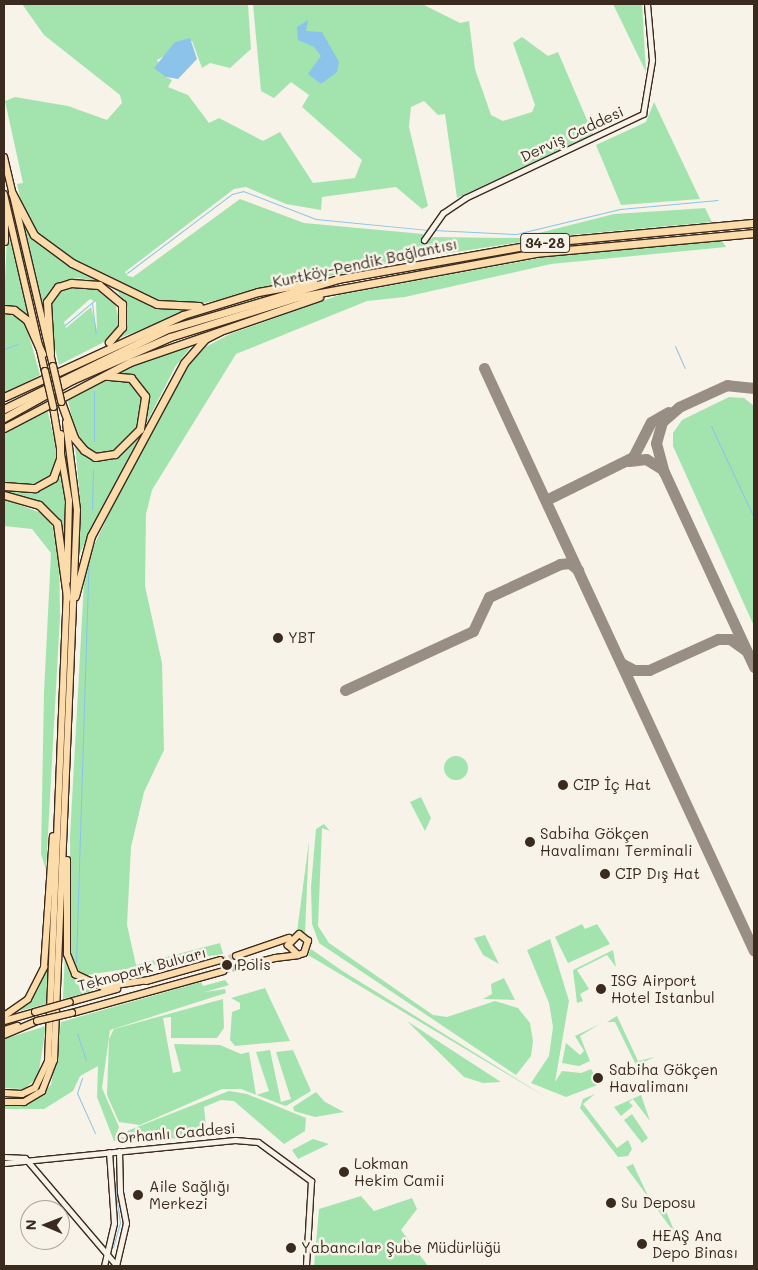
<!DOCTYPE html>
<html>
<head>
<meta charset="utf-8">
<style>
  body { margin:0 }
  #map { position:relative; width:758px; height:1270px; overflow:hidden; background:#f7f3e8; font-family:Mali,sans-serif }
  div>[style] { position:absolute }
  .green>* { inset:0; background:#a3e4ae }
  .round { border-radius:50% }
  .water>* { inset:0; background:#8bc3ea }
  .stream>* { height:1px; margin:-0.5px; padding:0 0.5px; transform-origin:0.5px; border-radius:0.5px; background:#8bc3ea }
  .taxiway>* { height:11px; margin:-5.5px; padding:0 5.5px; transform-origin:5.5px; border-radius:5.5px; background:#998e83 }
  .trunk-tunnel>* { height:6px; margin-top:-3px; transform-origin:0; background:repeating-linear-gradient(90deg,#d1cbc0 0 6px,transparent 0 9px) }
  .roads { filter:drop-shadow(1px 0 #3b2a1e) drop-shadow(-1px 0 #3b2a1e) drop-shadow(0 1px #3b2a1e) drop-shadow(0 -1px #3b2a1e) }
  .tertiary>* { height:5px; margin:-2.5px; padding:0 2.5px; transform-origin:2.5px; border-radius:2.5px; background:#f7f3e8 }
  .trunk>* { height:6px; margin:-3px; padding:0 3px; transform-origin:3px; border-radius:3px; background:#fddcac }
  .motorway>* { height:7px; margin:-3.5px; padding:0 3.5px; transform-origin:3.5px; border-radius:3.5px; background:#fddcac }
  .bridges { filter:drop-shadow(1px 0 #3b2a1e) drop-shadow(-1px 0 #3b2a1e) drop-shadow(0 1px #3b2a1e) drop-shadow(0 -1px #3b2a1e) }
  .trunk-bridge>* { height:6px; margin:-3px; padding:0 3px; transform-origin:3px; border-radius:3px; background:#fddcac }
  .dots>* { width:14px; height:14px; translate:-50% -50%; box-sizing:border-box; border:2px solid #f7f3e8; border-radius:50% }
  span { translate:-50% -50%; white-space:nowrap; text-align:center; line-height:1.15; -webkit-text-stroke:5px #f7f3e8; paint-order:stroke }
  .shield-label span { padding:1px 4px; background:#f7f3e8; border:1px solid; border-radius:4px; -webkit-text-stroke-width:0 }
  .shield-label { font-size:14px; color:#3b2a1e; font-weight:700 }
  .street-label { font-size:15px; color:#3b2a1e }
  .poi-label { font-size:15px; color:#3b2a1e }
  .left { translate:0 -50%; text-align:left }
  .frame { position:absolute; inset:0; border:5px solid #3b2a1e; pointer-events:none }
  .north { position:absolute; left:20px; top:1200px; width:50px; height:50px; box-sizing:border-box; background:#f7f3e8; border:1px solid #aca397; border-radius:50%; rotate:271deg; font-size:14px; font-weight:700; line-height:20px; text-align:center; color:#3b2a1e }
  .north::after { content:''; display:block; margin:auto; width:18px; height:22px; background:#3b2a1e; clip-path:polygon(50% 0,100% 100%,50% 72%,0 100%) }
</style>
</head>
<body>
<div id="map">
  <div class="green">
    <i style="clip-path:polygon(22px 4px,248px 4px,251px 49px,230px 68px,210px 63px,202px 68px,192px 41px,157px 60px,166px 77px,172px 80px,168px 87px,188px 95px,209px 123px,219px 118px,263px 141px,280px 132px,313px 183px,355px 178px,362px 160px,302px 107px,309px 95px,291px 82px,274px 98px,261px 91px,253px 4px,422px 4px,460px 23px,469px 21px,475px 69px,491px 115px,503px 121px,532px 112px,535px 105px,513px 43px,522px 37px,548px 56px,558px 52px,593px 134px,457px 198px,445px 114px,438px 115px,424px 101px,411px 107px,409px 127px,428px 206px,422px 209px,396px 187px,322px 197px,321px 210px,286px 204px,246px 187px,234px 189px,125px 272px,128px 276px,133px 277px,240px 199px,304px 223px,423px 234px,425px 243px,433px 237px,519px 238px,614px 214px,676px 210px,705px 208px,712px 222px,560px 236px,404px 260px,204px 303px,184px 306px,157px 301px,61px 253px,37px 235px,23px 210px,17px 184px,23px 183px,5px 101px,15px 97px,68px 106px,107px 120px,122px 103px,120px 95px,44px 35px)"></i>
    <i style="clip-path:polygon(613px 4px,642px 4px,646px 72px)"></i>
    <i style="clip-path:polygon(654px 102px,700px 199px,621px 205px,596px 145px,646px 122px)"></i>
    <i style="clip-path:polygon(23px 224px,33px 238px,66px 262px,152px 305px,189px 311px,117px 339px,124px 331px,127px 309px,118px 292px,107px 285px,79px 278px,63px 281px,51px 289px,43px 307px)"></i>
    <i style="clip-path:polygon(7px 236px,10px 237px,29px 318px,4px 306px)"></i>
    <i style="clip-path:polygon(721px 239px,726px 247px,551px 264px,405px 297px,367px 301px,236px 354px,152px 490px,146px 514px,145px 586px,162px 663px,164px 750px,144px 792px,131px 847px,127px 925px,136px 965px,220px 943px,223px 954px,81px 976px,71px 954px,70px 837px,85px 564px,134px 462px,196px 352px,230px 334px,339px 295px,562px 254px)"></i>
    <i style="clip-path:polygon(evenodd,78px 286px,102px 291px,114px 300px,120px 323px,104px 342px,59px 365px,48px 320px,49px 303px,60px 290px,78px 286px,90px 299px,96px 302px,97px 330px,91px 307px,66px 328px,64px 322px,90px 299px)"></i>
    <i style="clip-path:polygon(4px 312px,25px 321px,40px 375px,4px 394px)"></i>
    <i style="clip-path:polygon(197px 339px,175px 367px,79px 555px,81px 511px,75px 445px,86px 456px,103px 460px,130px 446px,144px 425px,149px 400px,136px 378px,116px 371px)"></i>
    <i style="clip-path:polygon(114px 377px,133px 383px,143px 399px,137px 429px,115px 452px,90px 452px,77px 437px,67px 397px)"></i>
    <i style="clip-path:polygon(729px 397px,744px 398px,754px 406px,754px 626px,673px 446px,673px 433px,682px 420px)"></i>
    <i style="clip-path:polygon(47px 409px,57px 449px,54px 472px,33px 486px,4px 483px,4px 434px)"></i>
    <i style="clip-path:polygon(63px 466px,65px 497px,65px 533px,49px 509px,4px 491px,42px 489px)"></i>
    <i style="clip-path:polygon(4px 499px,44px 514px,57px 534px,59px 549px,60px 616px,46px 870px,41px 854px,44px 692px,51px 553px,32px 529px,4px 526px)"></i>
    <i class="round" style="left:444px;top:756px;width:24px;height:24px"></i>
    <i style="clip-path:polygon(421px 797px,431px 818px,425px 831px,410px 802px)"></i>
    <i style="clip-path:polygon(324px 824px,330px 831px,322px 828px,318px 926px,329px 943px,433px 1015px,447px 1017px,495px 1001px,518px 1008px,530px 1023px,533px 1041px,531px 1056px,516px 1075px,319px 943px,312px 924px,311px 887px,316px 829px)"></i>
    <i style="clip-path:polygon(309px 841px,305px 933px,297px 932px)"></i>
    <i style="clip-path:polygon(582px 924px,585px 929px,597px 924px,610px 944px,568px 963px,555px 937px)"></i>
    <i style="clip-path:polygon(485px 935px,499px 964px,483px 955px,474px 938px)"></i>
    <i style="clip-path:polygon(550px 939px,569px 1001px,555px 1082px,562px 1071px,581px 1073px,591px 1069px,600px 1084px,566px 1097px,531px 1083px,549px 1056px,553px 1027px,549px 1003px,527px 950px)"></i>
    <i style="clip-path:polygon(311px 949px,341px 970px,549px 1099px,308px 955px)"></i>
    <i style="clip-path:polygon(613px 950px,616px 967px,607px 955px,577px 970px,589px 989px,580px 994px,583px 1001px,577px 1003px,573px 970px)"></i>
    <i style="clip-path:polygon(65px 952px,70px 973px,95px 988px,92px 991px,63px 999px)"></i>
    <i style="clip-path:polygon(48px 961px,49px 1003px,20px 1011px,38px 990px)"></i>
    <i style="clip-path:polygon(504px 978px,515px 1000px,483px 999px,492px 994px,491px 984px)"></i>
    <i style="clip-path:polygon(225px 980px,229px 985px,205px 992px,225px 989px,226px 993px,110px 1030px,102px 1088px,119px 1127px,116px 1135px,124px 1138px,127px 1131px,229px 1091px,247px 1094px,306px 1118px,305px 1131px,284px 1144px,234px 1101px,221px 1100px,204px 1107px,207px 1137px,114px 1141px,97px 1097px,98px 1066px,80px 1076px,73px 1091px,44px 1109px,4px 1109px,4px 1104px,34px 1101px,51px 1085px,61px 1022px,201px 982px,203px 986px)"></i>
    <i style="clip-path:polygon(265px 988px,290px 1041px,235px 1046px,230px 1040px,232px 1012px,240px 1009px,240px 1003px,231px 998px)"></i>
    <i style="clip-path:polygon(223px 999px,224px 1028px,217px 1038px,171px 1038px,171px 1017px,163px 1018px,173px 1073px,181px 1071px,174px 1044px,220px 1045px,241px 1054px,249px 1052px,256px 1095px,269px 1091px,256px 1052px,270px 1050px,281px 1102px,291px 1099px,276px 1052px,293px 1050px,311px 1091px,286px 1106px,283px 1105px,241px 1089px,222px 1089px,140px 1125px,119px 1122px,107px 1095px,109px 1039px,114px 1029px)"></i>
    <i style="clip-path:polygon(617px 1016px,638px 1061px,655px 1057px,636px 1065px,615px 1022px,607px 1022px)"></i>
    <i style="clip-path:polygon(407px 1021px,501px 1082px,483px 1083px,464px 1077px)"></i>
    <i style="clip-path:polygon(600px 1024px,580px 1036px,590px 1061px,579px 1066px,562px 1063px,566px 1043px,580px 1055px,584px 1051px,575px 1036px)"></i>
    <i style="clip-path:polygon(46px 1026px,38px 1077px,24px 1089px,4px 1088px,4px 1039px)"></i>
    <i style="clip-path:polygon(316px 1092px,325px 1102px,344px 1112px,315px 1117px,294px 1111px,293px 1107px)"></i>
    <i style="clip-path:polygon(595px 1094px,583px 1104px,617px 1148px,628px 1140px,632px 1149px,628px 1156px,618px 1157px,580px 1108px,583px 1099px)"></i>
    <i style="clip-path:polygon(641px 1095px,650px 1121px,633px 1099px,629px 1102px,633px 1106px,621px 1116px,614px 1107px)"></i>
    <i style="clip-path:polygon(632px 1114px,648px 1138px,642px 1143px,624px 1120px)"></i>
    <i style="clip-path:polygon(313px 1139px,329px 1144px,298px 1159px,292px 1150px)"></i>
    <i style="clip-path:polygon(633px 1164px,648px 1196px,663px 1204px,676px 1235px,626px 1167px)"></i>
    <i style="clip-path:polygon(361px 1196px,374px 1211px,412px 1198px,417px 1209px,401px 1230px,428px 1266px,314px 1266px,319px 1209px)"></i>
  </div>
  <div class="water">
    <i style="clip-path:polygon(308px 20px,306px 31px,322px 32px,339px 62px,337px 72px,321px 84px,308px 74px,321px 56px,314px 47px,298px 40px,297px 27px)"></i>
    <i style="clip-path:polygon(190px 38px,197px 59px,178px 79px,166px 77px,154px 68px,175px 42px)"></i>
  </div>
  <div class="stream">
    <i style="left:433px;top:230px;width:83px;rotate:2.8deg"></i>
    <i style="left:516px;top:234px;width:107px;rotate:-13.5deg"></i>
    <i style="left:620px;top:209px;width:98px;rotate:-5.2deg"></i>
    <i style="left:127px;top:273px;width:131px;rotate:-37deg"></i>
    <i style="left:232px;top:194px;width:11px;rotate:-15deg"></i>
    <i style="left:243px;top:191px;width:78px;rotate:21deg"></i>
    <i style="left:316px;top:219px;width:114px;rotate:5.6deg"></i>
    <i style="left:92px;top:303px;width:31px;rotate:83deg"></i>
    <i style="left:65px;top:325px;width:38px;rotate:-40deg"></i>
    <i style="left:675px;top:346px;width:24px;rotate:66deg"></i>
    <i style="left:4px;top:349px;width:15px;rotate:-20deg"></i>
    <i style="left:94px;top:391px;width:50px;rotate:90deg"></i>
    <i style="left:711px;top:426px;width:102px;rotate:64.9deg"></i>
    <i style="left:92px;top:509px;width:40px;rotate:-88.6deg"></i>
    <i style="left:76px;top:962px;width:403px;rotate:-88.2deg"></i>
    <i style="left:77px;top:1033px;width:28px;rotate:72deg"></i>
    <i style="left:82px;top:1078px;width:16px;rotate:108deg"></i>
    <i style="left:77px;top:1093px;width:44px;rotate:65.8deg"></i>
    <i style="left:113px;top:1247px;width:25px;rotate:-74deg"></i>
    <i style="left:120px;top:1223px;width:43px;rotate:-97.9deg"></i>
  </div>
  <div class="taxiway">
    <i style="left:484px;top:368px;width:642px;rotate:65.15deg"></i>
    <i style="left:754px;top:388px;width:27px;rotate:-174deg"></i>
    <i style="left:727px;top:385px;width:53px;rotate:155.4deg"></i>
    <i style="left:679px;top:407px;width:23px;rotate:139deg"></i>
    <i style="left:662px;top:422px;width:22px;rotate:106deg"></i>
    <i style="left:656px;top:443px;width:30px;rotate:75deg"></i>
    <i style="left:664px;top:472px;width:215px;rotate:65.2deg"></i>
    <i style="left:629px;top:461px;width:17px;rotate:-7deg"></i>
    <i style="left:646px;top:459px;width:19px;rotate:32deg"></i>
    <i style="left:546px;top:500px;width:97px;rotate:-26.3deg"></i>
    <i style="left:633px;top:457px;width:39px;rotate:-63deg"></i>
    <i style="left:651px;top:422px;width:20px;rotate:-30deg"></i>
    <i style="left:621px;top:663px;width:15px;rotate:28deg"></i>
    <i style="left:634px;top:670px;width:15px"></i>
    <i style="left:649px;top:670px;width:76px;rotate:-24.2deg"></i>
    <i style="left:718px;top:639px;width:12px"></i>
    <i style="left:730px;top:639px;width:19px;rotate:36deg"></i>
    <i style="left:345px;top:690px;width:141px;rotate:-24.7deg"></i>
    <i style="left:473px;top:631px;width:38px;rotate:-65deg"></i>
    <i style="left:489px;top:597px;width:78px;rotate:-24.9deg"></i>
    <i style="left:560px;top:564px;width:10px;rotate:-6deg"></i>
    <i style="left:570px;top:563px;width:11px;rotate:41deg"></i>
  </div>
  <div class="trunk-tunnel">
    <i style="left:220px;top:960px;width:16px;rotate:-14deg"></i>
    <i style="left:223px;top:971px;width:16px;rotate:-14deg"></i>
  </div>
  <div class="roads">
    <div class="tertiary">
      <i style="left:424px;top:240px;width:33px;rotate:-55deg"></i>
      <i style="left:443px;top:213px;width:27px;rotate:-34deg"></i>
      <i style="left:465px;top:198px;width:197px;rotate:-25.3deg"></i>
      <i style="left:643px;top:114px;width:55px;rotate:-80.5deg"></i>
      <i style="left:652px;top:60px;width:56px;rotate:-95.1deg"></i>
      <i style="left:4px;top:1157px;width:21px;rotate:3deg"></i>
      <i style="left:25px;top:1158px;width:142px;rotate:49.6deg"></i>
      <i style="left:4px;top:1163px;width:232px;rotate:-5.7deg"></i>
      <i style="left:235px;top:1140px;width:23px;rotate:5deg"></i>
      <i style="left:258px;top:1142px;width:66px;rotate:36.3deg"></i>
      <i style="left:311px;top:1181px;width:85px;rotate:93.4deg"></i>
      <i style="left:104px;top:1266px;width:44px;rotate:-76.9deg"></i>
      <i style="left:114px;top:1223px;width:71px;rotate:-94deg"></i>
      <i style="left:116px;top:1266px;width:44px;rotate:-76.9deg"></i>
      <i style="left:126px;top:1223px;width:32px;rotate:-101deg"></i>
      <i style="left:120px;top:1192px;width:41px;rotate:-91.4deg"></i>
    </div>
    <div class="trunk">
      <i style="left:4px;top:157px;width:215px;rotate:76.8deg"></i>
      <i style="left:4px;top:194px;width:182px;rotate:77deg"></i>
      <i style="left:53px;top:407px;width:95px;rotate:80.3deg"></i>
      <i style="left:69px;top:501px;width:80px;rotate:91.4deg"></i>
      <i style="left:67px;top:860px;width:94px;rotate:90deg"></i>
      <i style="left:67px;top:954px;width:22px;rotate:68deg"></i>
      <i style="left:75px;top:974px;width:31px;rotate:25deg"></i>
      <i style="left:103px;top:987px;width:47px;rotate:-8.7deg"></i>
      <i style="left:236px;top:956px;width:56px;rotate:-18.8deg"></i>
      <i style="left:239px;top:967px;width:37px;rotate:-14deg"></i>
      <i style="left:275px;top:958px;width:23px;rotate:-7deg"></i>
      <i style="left:298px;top:955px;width:6px;rotate:-18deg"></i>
      <i style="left:304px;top:953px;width:13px;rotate:-72deg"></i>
      <i style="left:308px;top:941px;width:11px;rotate:-142deg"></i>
      <i style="left:299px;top:934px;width:16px;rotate:135deg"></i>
      <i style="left:288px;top:945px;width:14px;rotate:45deg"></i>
      <i style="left:146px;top:981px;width:77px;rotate:-15.8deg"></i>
      <i style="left:70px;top:1002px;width:49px;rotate:-15.5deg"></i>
      <i style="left:72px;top:1013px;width:157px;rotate:-15.5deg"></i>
      <i style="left:4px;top:1016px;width:29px;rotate:-35deg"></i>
      <i style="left:28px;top:999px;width:36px;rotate:-63deg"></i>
      <i style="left:44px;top:967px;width:131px;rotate:-86.1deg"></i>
      <i style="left:4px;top:1021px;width:32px;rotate:-16deg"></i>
      <i style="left:4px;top:1030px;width:14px;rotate:-17deg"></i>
      <i style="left:4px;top:1035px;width:36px;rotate:-23deg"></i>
      <i style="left:4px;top:1093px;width:18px;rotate:3deg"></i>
      <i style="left:22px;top:1094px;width:14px;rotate:-25deg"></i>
      <i style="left:35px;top:1088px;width:30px;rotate:-64deg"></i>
      <i style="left:48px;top:1061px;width:467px;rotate:-87.7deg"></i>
      <i style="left:4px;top:1102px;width:20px"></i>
      <i style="left:24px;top:1102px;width:21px;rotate:-31deg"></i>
      <i style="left:42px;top:1091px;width:33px;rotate:-69deg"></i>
      <i style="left:54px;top:1060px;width:550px;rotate:-87.61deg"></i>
      <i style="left:77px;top:510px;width:88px;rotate:-97.2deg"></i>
    </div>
    <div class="motorway">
      <i style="left:12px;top:193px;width:47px;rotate:62.4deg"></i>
      <i style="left:34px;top:235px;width:47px;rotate:36.4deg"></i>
      <i style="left:72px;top:263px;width:94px;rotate:25.8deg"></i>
      <i style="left:157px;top:304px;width:42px;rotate:2.7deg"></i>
      <i style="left:4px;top:211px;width:30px;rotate:90deg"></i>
      <i style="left:4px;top:309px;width:10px;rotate:6deg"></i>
      <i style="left:14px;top:310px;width:16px;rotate:38deg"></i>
      <i style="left:27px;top:320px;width:37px;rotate:66deg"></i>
      <i style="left:50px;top:353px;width:51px;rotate:-93.4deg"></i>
      <i style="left:47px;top:302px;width:19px;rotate:-54deg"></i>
      <i style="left:58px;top:287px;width:14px;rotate:-17deg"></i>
      <i style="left:71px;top:283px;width:28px;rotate:4deg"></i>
      <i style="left:99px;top:285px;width:30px;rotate:40deg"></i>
      <i style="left:122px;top:304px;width:23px;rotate:90deg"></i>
      <i style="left:122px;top:327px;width:20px;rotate:131deg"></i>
      <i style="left:4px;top:397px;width:197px;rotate:-24.6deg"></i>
      <i style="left:183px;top:315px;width:78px;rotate:-17deg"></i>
      <i style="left:258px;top:292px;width:56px;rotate:-10.3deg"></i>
      <i style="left:61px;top:402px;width:38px;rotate:70deg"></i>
      <i style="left:74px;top:438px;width:16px;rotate:50deg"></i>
      <i style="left:84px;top:450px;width:13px;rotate:32deg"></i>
      <i style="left:95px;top:457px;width:20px;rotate:-9deg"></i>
      <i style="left:115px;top:454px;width:35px;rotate:-45deg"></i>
      <i style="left:140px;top:429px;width:33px;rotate:-81deg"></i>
      <i style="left:145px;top:396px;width:23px;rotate:-128deg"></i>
      <i style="left:131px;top:378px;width:25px;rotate:-175deg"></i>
      <i style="left:4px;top:409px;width:179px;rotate:-26.1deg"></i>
      <i style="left:165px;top:330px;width:180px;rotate:-16.4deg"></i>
      <i style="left:338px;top:279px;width:213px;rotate:-10deg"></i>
      <i style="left:548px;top:242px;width:207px;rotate:-5.3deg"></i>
      <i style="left:4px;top:418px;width:78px;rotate:-29.2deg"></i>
      <i style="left:72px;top:380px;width:107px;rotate:-23.7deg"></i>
      <i style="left:170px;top:337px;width:134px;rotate:-17.4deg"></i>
      <i style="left:298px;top:297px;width:241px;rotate:-10.5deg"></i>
      <i style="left:535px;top:253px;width:220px;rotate:-5.2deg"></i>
      <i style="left:4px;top:428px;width:142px;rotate:-27.6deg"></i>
      <i style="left:130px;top:362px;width:200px;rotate:-19deg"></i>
      <i style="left:4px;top:486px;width:31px;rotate:4deg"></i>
      <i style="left:35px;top:488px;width:21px;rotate:-29deg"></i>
      <i style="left:53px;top:478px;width:20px;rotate:-70deg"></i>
      <i style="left:60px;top:459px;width:25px;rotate:-90deg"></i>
      <i style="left:4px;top:495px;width:36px;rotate:16deg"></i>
      <i style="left:39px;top:505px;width:25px;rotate:45deg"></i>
      <i style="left:57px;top:523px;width:75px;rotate:82.3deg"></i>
      <i style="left:75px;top:596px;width:62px;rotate:-75.1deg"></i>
      <i style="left:91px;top:536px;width:196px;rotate:-61.7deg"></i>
      <i style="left:184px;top:363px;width:32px;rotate:-49deg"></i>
      <i style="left:205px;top:339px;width:16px;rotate:-27deg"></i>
    </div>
  </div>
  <div class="bridges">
    <div class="trunk-bridge">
      <i style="left:53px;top:366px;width:37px;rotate:77deg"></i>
      <i style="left:45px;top:371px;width:37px;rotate:77deg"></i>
      <i style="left:35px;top:1012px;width:36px;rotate:-16deg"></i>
      <i style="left:37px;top:1021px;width:36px;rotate:-13deg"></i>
    </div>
  </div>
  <div class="dots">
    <i style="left:278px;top:638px;background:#3b2a1e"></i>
    <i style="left:563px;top:785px;background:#3b2a1e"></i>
    <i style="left:530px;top:842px;background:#3b2a1e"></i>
    <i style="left:605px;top:874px;background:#3b2a1e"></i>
    <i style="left:227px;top:965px;background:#3b2a1e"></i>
    <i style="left:601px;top:989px;background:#3b2a1e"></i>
    <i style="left:598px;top:1078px;background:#3b2a1e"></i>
    <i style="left:344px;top:1172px;background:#3b2a1e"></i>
    <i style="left:138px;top:1195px;background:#3b2a1e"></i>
    <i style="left:611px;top:1203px;background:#3b2a1e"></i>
    <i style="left:642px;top:1244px;background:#3b2a1e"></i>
    <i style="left:291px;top:1248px;background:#3b2a1e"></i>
  </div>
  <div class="shield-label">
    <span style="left:545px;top:243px">34-28</span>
  </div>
  <div class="street-label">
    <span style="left:572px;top:134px;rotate:-25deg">Derviş Caddesi</span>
    <span style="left:365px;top:263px;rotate:-12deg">Kurtköy-Pendik Bağlantısı</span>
    <span style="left:142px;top:969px;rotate:-15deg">Teknopark Bulvarı</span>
    <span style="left:176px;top:1133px;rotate:-5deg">Orhanlı Caddesi</span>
  </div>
  <div class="poi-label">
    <span class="left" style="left:288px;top:638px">YBT</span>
    <span class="left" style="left:573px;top:785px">CIP İç Hat</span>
    <span class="left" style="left:540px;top:842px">Sabiha Gökçen<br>Havalimanı Terminali</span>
    <span class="left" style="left:615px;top:874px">CIP Dış Hat</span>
    <span class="left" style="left:237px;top:965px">Polis</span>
    <span class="left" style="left:611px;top:989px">ISG Airport<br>Hotel Istanbul</span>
    <span class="left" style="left:609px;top:1078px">Sabiha Gökçen<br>Havalimanı</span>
    <span class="left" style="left:354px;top:1172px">Lokman<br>Hekim Camii</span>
    <span class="left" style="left:149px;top:1195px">Aile Sağlığı<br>Merkezi</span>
    <span class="left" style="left:621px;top:1203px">Su Deposu</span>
    <span class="left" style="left:652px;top:1244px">HEAŞ Ana<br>Depo Binası</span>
    <span class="left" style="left:301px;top:1248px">Yabancılar Şube Müdürlüğü</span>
  </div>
  <div class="frame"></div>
  <div class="north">N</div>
</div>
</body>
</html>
